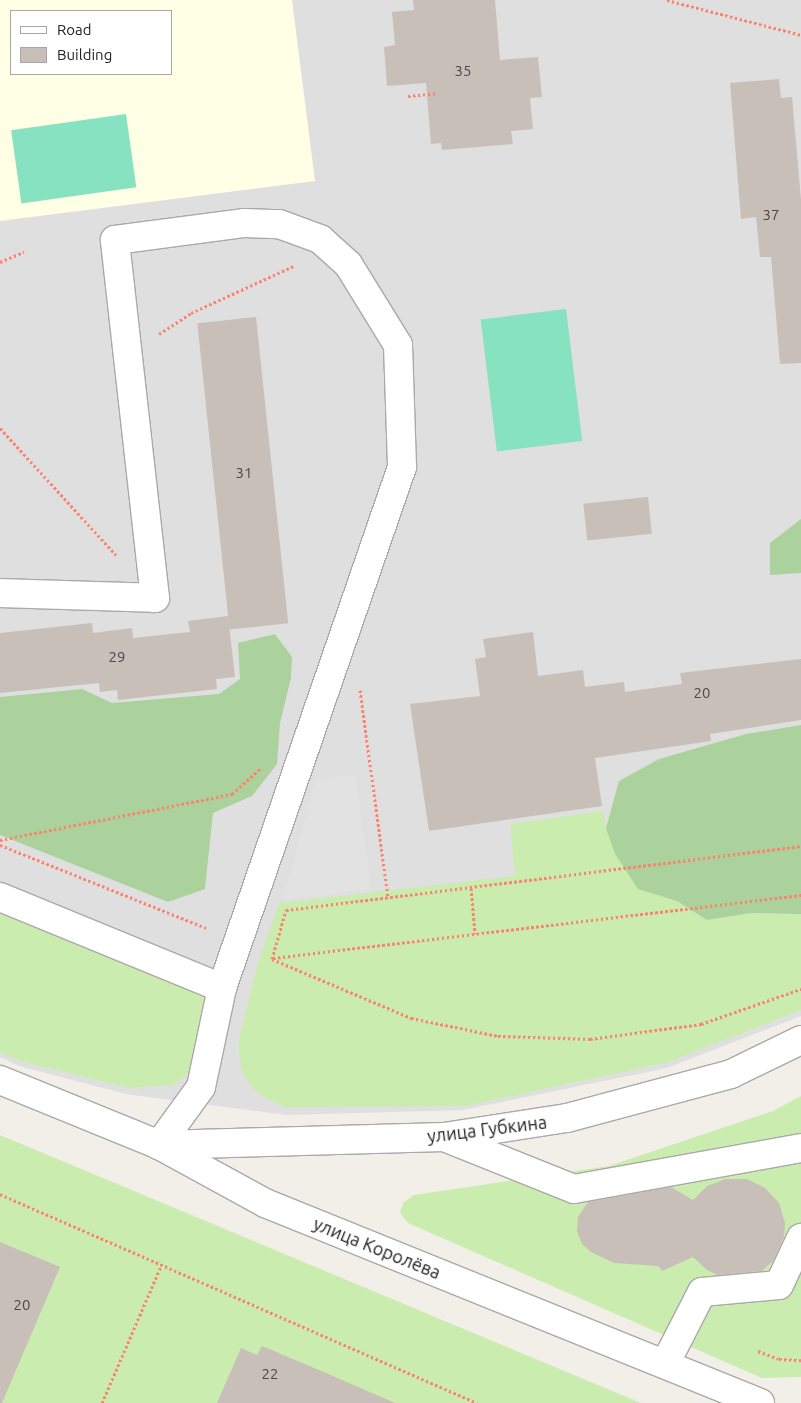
<!DOCTYPE html>
<html>
<head>
<meta charset="utf-8">
<style>
  body { margin:0 }
  #map { position:relative; width:801px; height:1403px; overflow:hidden; background:#f2efe9; font-family:Ubuntu,sans-serif }
  div>[style] { position:absolute }
  .residential>* { inset:0; background:#e0dfdf }
  .education>* { inset:0; background:#feffe5 }
  .grass>* { inset:0; background:#cbecaf }
  .forest>* { inset:0; background:#abd29d }
  .pitch>* { inset:0; background:#86e2c1; transform-origin:0 0 }
  .parking>* { inset:0; background:#e2e2e2 }
  .building>* { inset:0; background:#c7bfb8; transform-origin:0 0 }
  .path>* { height:3px; margin-top:-1.5px; transform-origin:0; background:repeating-linear-gradient(90deg,#fc8370 0 2.5px,transparent 0 5px) }
  .roads { filter:drop-shadow(1px 0 #a9a9a9) drop-shadow(-1px 0 #a9a9a9) drop-shadow(0 1px #a9a9a9) drop-shadow(0 -1px #a9a9a9) }
  .minor>* { height:28px; margin:-14px; padding:0 14px; transform-origin:14px; border-radius:14px; background:#fff }
  span { translate:-50% -50%; white-space:nowrap; text-align:center; line-height:1.15; -webkit-text-stroke:4px #fff; paint-order:stroke }
  .number-label { font-size:15px; color:#4b4948 }
  .number-label span { -webkit-text-stroke-width:0 }
  .street-label { font-size:18px; color:#222 }
  .legend { position:absolute; left:10px; top:10px; width:162px; height:65px; box-sizing:border-box; background:#fff; border:1px solid #a7a7a7; margin:0; padding:6px 9px; list-style:none; font-size:15px; color:#222 }
  .legend li { display:flex; align-items:center; gap:10px; height:25px }
  .legend b { width:25px; border:1px solid #a7a7a7 }
</style>
</head>
<body>
<div id="map">
  <div class="residential">
    <i style="clip-path:polygon(evenodd,0 0,801px 0,801px 1016px,667px 1068px,463px 1110px,287px 1115px,126px 1094px,19px 1066px,0 1057px,0 0,11px 11px,171px 11px,171px 74px,11px 74px,11px 11px)"></i>
  </div>
  <div class="education">
    <i style="clip-path:polygon(evenodd,0 0,292px 0,315px 181px,0 221px,0 0,11px 11px,171px 11px,171px 74px,11px 74px,11px 11px)"></i>
  </div>
  <div class="grass">
    <i style="clip-path:polygon(603px 811px,606px 828px,638px 889px,677px 901px,707px 920px,751px 913px,801px 914px,801px 1010px,665px 1063px,465px 1106px,285px 1107px,262px 1096px,249px 1084px,241px 1069px,238px 1044px,258px 963px,279px 903px,515px 876px,510px 824px)"></i>
    <i style="clip-path:polygon(0 904px,212px 992px,200px 1049px,190px 1072px,173px 1085px,129px 1088px,21px 1061px,0 1052px)"></i>
    <i style="clip-path:polygon(801px 1096px,801px 1377px,762px 1378px,408px 1223px,400px 1213px,403px 1203px,414px 1195px,609px 1166px,773px 1111px)"></i>
    <i style="clip-path:polygon(0 1135px,641px 1403px,0 1403px)"></i>
  </div>
  <div class="forest">
    <i style="clip-path:polygon(801px 519px,801px 573px,770px 575px,770px 543px)"></i>
    <i style="clip-path:polygon(275px 634px,292px 657px,291px 678px,280px 723px,277px 764px,252px 796px,213px 813px,205px 889px,168px 902px,0 835px,0 697px,82px 689px,112px 703px,219px 694px,240px 679px,238px 643px)"></i>
    <i style="clip-path:polygon(801px 725px,801px 914px,751px 913px,707px 920px,677px 901px,638px 889px,615px 854px,606px 828px,619px 781px,659px 759px,746px 734px)"></i>
  </div>
  <div class="pitch">
    <i style="left:126px;top:114px;width:74px;height:116px;rotate:82deg"></i>
    <i style="left:566px;top:309px;width:133px;height:86px;rotate:83deg"></i>
  </div>
  <div class="parking">
    <i style="clip-path:polygon(355px 775px,371px 889px,283px 900px,315px 780px)"></i>
  </div>
  <div class="building">
    <i style="clip-path:polygon(413px 0,495px 0,500px 60px,538px 57px,542px 97px,530px 98px,533px 129px,511px 131px,513px 144px,442px 150px,441px 143px,431px 144px,426px 83px,387px 86px,384px 47px,395px 45px,392px 12px,414px 10px)"></i>
    <i style="clip-path:polygon(779px 79px,781px 98px,792px 97px,801px 200px,801px 363px,780px 364px,771px 257px,760px 257px,756px 217px,741px 219px,730px 83px)"></i>
    <i style="left:256px;top:317px;width:308px;height:59px;rotate:84deg"></i>
    <i style="left:648px;top:497px;width:37px;height:65px;rotate:84deg"></i>
    <i style="clip-path:polygon(228px 616px,235px 677px,216px 679px,217px 689px,118px 700px,117px 690px,100px 692px,99px 683px,0 693px,0 633px,92px 623px,93px 633px,132px 628px,133px 638px,190px 632px,188px 621px)"></i>
    <i style="clip-path:polygon(533px 632px,538px 676px,583px 670px,585px 687px,624px 682px,625px 692px,682px 684px,680px 673px,801px 659px,801px 720px,710px 734px,711px 741px,595px 758px,602px 806px,429px 831px,410px 704px,480px 696px,475px 659px,486px 657px,483px 639px)"></i>
    <i style="clip-path:polygon(726px 1179px,747px 1179px,765px 1188px,779px 1203px,785px 1223px,784px 1237px,773px 1261px,762px 1271px,718px 1275px,707px 1270px,693px 1257px,662px 1271px,658px 1266px,614px 1263px,591px 1252px,582px 1244px,577px 1231px,578px 1217px,588px 1202px,671px 1187px,693px 1200px,707px 1186px)"></i>
    <i style="clip-path:polygon(0 1242px,60px 1267px,2px 1403px,0 1403px)"></i>
    <i style="clip-path:polygon(262px 1346px,319px 1370px,395px 1403px,217px 1403px,241px 1348px,257px 1355px)"></i>
  </div>
  <div class="path">
    <i style="left:667px;top:0;width:138px;rotate:14.6deg"></i>
    <i style="left:408px;top:96px;width:29px;rotate:-6deg"></i>
    <i style="left:0;top:262px;width:26px;rotate:-23deg"></i>
    <i style="left:159px;top:334px;width:38px;rotate:-33deg"></i>
    <i style="left:191px;top:313px;width:115px;rotate:-24.6deg"></i>
    <i style="left:0;top:428px;width:172px;rotate:47.6deg"></i>
    <i style="left:360px;top:690px;width:210px;rotate:82.3deg"></i>
    <i style="left:0;top:840px;width:237px;rotate:-11.2deg"></i>
    <i style="left:232px;top:794px;width:40px;rotate:-42deg"></i>
    <i style="left:0;top:845px;width:222px;rotate:21.9deg"></i>
    <i style="left:471px;top:888px;width:46px;rotate:85deg"></i>
    <i style="left:273px;top:958px;width:532px;rotate:-6.8deg"></i>
    <i style="left:272px;top:959px;width:51px;rotate:-74.1deg"></i>
    <i style="left:286px;top:910px;width:519px;rotate:-7.08deg"></i>
    <i style="left:272px;top:959px;width:151px;rotate:23deg"></i>
    <i style="left:411px;top:1018px;width:89px;rotate:11.7deg"></i>
    <i style="left:498px;top:1036px;width:92px;rotate:1.9deg"></i>
    <i style="left:590px;top:1039px;width:112px;rotate:-7.7deg"></i>
    <i style="left:701px;top:1024px;width:106px;rotate:-19.3deg"></i>
    <i style="left:0;top:1194px;width:521px;rotate:23.66deg"></i>
    <i style="left:758px;top:1351px;width:22px;rotate:21deg"></i>
    <i style="left:779px;top:1359px;width:22px;rotate:3deg"></i>
    <i style="left:102px;top:1403px;width:151px;rotate:-66.7deg"></i>
  </div>
  <div class="roads">
    <div class="minor">
      <i style="left:0;top:593px;width:155px;rotate:1.8deg"></i>
      <i style="left:155px;top:598px;width:360px;rotate:-96.4deg"></i>
      <i style="left:115px;top:240px;width:131px;rotate:-7.5deg"></i>
      <i style="left:245px;top:223px;width:34px;rotate:2deg"></i>
      <i style="left:279px;top:224px;width:44px;rotate:20.1deg"></i>
      <i style="left:320px;top:239px;width:38px;rotate:42deg"></i>
      <i style="left:348px;top:264px;width:95px;rotate:58.3deg"></i>
      <i style="left:398px;top:345px;width:122px;rotate:88.1deg"></i>
      <i style="left:402px;top:467px;width:551px;rotate:109.06deg"></i>
      <i style="left:222px;top:988px;width:101px;rotate:102deg"></i>
      <i style="left:201px;top:1087px;width:72px;rotate:125.9deg"></i>
      <i style="left:0;top:897px;width:240px;rotate:22.3deg"></i>
      <i style="left:0;top:1080px;width:172px;rotate:22.2deg"></i>
      <i style="left:159px;top:1145px;width:121px;rotate:28.7deg"></i>
      <i style="left:265px;top:1203px;width:534px;rotate:22deg"></i>
      <i style="left:444px;top:1137px;width:140px;rotate:21.8deg"></i>
      <i style="left:574px;top:1189px;width:231px;rotate:-10.2deg"></i>
      <i style="left:160px;top:1145px;width:284px;rotate:-1.6deg"></i>
      <i style="left:444px;top:1137px;width:124px;rotate:-8.8deg"></i>
      <i style="left:567px;top:1118px;width:170px;rotate:-15deg"></i>
      <i style="left:731px;top:1074px;width:78px;rotate:-25.9deg"></i>
      <i style="left:665px;top:1364px;width:81px;rotate:-62.8deg"></i>
      <i style="left:702px;top:1292px;width:77px;rotate:-5.2deg"></i>
      <i style="left:779px;top:1285px;width:52px;rotate:-64.9deg"></i>
    </div>
  </div>
  <div class="number-label">
    <span style="left:463px;top:71px">35</span>
    <span style="left:771px;top:215px">37</span>
    <span style="left:244px;top:473px">31</span>
    <span style="left:117px;top:657px">29</span>
    <span style="left:702px;top:693px">20</span>
    <span style="left:22px;top:1305px">20</span>
    <span style="left:270px;top:1374px">22</span>
  </div>
  <div class="street-label">
    <span style="left:487px;top:1129px;rotate:-7deg">улица Губкина</span>
    <span style="left:377px;top:1248px;rotate:22deg">улица Королёва</span>
  </div>
  <ul class="legend">
  <li><b style="height:6px;background:#fff"></b>Road</li>
  <li><b style="height:14px;background:#c7bfb8"></b>Building</li>
  </ul>
</div>
</body>
</html>
